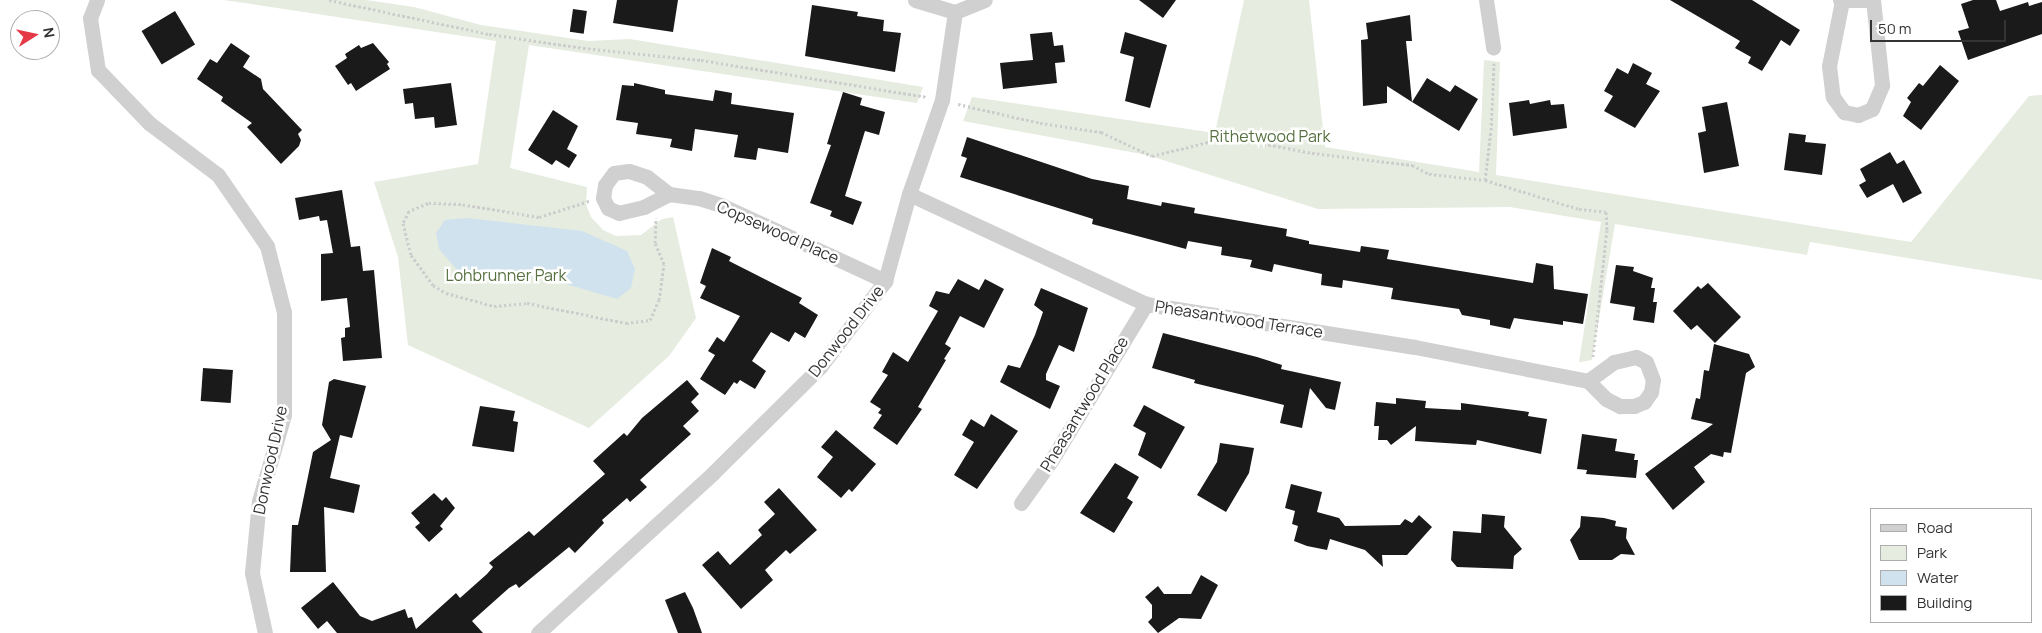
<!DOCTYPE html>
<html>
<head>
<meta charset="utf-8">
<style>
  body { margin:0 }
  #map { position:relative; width:2042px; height:633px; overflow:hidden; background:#fff; font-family:Manrope,sans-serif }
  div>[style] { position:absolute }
  .green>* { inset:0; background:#e6ecdf }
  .water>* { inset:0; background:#cfe2ee }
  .building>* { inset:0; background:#1a1a1a; transform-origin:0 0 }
  .path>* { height:3px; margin-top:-1.5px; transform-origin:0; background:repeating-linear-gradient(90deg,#cdcdcd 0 2.5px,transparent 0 5px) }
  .street>* { height:15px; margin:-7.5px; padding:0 7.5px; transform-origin:7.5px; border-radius:7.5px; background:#d0d0d0 }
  span { translate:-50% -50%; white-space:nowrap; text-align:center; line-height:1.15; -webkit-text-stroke:5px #fff; paint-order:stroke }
  .park-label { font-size:16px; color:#56703f }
  .street-label { font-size:16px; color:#333 }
  .legend { position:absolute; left:1870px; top:508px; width:162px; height:115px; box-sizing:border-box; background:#fff; border:1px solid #adadad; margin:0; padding:6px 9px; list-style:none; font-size:15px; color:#333 }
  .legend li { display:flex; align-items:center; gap:10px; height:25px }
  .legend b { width:25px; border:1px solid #adadad }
  .north { position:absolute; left:10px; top:10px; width:50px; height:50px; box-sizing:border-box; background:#fff; border:1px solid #adadad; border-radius:50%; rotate:80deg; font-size:14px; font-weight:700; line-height:20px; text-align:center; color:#333 }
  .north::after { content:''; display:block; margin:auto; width:18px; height:22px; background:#e63946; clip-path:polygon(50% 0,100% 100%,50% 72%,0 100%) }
  .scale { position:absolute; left:1870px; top:20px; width:136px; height:22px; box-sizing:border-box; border:2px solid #333; border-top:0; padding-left:6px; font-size:15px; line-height:18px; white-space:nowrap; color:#333; -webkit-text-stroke:4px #fff; paint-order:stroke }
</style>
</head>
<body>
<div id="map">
  <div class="green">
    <i style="clip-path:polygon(224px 0,366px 0,414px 7px,481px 25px,588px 41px,630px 39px,923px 87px,917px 103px,529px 45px,510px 168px,587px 187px,586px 204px,591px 217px,603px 230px,616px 236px,641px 235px,662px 219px,673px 217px,696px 318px,669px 356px,589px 428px,408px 345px,398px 257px,374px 182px,478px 164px,496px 41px)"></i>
    <i style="clip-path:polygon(1244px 0,1309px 0,1325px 147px,1479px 172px,1484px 60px,1500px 62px,1496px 175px,1911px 242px,2029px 96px,2042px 95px,2042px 280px,1810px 242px,1807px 255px,1615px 224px,1592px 360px,1581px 362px,1579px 362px,1601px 222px,1510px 207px,1318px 209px,1147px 155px,963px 121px,972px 97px,1215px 133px)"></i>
  </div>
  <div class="water">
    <i style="clip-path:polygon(467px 218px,582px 231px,627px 251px,635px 269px,631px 288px,617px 299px,539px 276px,494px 281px,460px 273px,439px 249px,436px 233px,445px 220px)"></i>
  </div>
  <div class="building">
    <i style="clip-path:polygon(617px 0,678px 0,673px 32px,613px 23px)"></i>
    <i style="clip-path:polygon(1139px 0,1176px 0,1163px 18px)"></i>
    <i style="clip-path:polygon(1670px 0,1752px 0,1800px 30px,1790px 46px,1781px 40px,1762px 71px,1748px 63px,1751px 57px,1735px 48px,1740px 41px)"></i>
    <i style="clip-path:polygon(1973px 0,1996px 0,2000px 11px,2028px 2px,2029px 6px,2042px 2px,2042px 34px,1968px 60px,1958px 31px,1969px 28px,1961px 4px)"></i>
    <i style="clip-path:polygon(812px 5px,858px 12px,857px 16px,884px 20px,883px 31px,901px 33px,895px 72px,805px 56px)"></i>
    <i style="left:573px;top:9px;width:14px;height:23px;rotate:8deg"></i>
    <i style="left:175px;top:11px;width:39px;height:39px;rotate:59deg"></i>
    <i style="clip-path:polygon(1410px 15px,1412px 41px,1406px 41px,1412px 102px,1387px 86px,1387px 103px,1363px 106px,1361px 40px,1368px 39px,1366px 23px)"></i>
    <i style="clip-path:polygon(1052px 32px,1054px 46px,1063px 45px,1065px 62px,1055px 63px,1057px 83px,1003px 89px,1000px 63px,1033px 60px,1030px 34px)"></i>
    <i style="clip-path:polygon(1125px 32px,1167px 45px,1150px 108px,1125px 101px,1134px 57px,1120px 53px)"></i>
    <i style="clip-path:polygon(231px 43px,250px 56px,243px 67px,261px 79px,263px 89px,302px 130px,298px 134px,301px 140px,299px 146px,281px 164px,247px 127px,252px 123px,221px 101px,223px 97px,197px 79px,210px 59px,217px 63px)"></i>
    <i style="clip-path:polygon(373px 43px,389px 62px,387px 64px,390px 69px,356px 91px,351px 83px,348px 85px,335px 66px,347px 58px,345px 54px,359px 45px,361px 48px)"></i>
    <i style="clip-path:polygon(1633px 63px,1652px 73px,1646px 84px,1660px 91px,1635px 128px,1604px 111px,1613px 96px,1604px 91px,1617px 68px,1628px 74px)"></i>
    <i style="clip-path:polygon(1940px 65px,1959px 81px,1921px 130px,1903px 116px,1911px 102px,1907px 98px,1919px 83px,1923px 86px)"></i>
    <i style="clip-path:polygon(1427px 78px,1450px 92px,1455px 85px,1478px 99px,1459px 131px,1412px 102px)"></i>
    <i style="clip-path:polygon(451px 83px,457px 125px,435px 128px,434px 117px,415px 119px,413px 103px,405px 104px,403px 89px)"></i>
    <i style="clip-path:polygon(634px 83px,665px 90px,665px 94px,713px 101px,715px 90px,732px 93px,731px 104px,794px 113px,788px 153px,758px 148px,756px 160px,734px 157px,738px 135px,695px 129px,692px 151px,670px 147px,672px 139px,636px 134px,638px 123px,616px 120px,622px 85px,634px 86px)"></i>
    <i style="clip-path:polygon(843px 92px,862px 98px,860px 105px,885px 112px,879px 135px,865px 131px,845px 196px,862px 202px,853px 225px,830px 216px,832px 211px,810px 203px,831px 145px,827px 144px)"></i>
    <i style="clip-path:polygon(1529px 100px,1530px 104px,1550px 100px,1551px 105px,1564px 104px,1567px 128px,1513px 136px,1509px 103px)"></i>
    <i style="clip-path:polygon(1727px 102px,1739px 166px,1704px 173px,1698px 133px,1706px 131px,1702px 107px)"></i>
    <i style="clip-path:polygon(553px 110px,578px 126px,567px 149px,577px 155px,569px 168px,556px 160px,552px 165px,528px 150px)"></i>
    <i style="clip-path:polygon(1789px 133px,1806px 135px,1805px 142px,1826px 144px,1822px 175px,1784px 170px)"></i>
    <i style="clip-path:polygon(967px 137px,1092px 179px,1129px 186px,1127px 199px,1161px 206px,1162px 202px,1195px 208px,1194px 213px,1287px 229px,1286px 236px,1309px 241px,1309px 244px,1360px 252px,1361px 246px,1389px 250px,1387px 259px,1533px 283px,1536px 263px,1553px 266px,1554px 289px,1588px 294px,1583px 324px,1563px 321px,1563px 325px,1514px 318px,1510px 329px,1490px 325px,1490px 320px,1462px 315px,1459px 309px,1391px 299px,1393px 288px,1343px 280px,1342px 288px,1321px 285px,1322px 274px,1274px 264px,1272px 272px,1250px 267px,1252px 260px,1221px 255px,1222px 247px,1188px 241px,1186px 249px,1092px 224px,1093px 219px,960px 177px,967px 158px,961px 156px)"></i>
    <i style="clip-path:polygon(1890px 152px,1897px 164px,1904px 160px,1922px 193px,1903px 203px,1893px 184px,1867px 198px,1859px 185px,1866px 181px,1860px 169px)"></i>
    <i style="clip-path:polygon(342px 190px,351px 247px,360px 246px,363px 271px,374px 270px,382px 358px,343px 361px,341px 338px,345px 337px,345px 328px,350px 327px,347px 298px,321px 301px,321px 254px,333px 253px,327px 220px,320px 221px,319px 216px,299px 220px,295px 198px)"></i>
    <i style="clip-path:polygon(712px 248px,731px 257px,729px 261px,802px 298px,799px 303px,818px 315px,805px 338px,795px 332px,789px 342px,771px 332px,752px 361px,766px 371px,755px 389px,740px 380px,737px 384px,734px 382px,725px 395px,700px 379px,715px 355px,708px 351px,717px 337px,724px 342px,740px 316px,700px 298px,706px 286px,700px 283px)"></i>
    <i style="clip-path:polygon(1616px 265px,1634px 267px,1633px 271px,1653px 278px,1651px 288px,1655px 288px,1653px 302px,1657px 302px,1654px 323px,1633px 320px,1635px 307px,1610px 303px)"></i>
    <i style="clip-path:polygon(958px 279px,979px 290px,985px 279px,1004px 289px,984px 328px,960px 316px,945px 344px,951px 348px,944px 359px,946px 360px,918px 407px,922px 409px,897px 445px,873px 428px,882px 415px,878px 413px,881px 409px,870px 402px,888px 375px,882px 372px,893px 352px,908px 362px,938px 311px,929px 306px,936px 291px,949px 294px)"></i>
    <i style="clip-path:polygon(1708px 283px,1741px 317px,1715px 343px,1697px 325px,1691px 330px,1673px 311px,1698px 286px,1701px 289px)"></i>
    <i style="clip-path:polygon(1041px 288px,1088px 308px,1074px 352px,1059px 345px,1046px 374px,1046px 380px,1060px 386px,1050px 409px,1000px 382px,1008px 365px,1020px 368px,1035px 335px,1043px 312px,1034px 305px)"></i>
    <i style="clip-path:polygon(1163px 333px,1257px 357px,1282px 365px,1281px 369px,1341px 382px,1335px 410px,1326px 408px,1310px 388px,1302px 428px,1280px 423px,1284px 405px,1194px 383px,1195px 380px,1152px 368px)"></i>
    <i style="clip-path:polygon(1714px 344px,1749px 354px,1755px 367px,1746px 373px,1731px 453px,1724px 452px,1723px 457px,1711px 454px,1694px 467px,1705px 482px,1673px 510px,1645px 474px,1713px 424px,1691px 419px,1696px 398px,1700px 399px,1704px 370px,1709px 371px)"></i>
    <i style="left:203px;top:368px;width:30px;height:33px;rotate:4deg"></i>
    <i style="clip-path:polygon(334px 379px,366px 386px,352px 438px,340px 435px,330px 478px,360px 485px,354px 513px,324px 507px,326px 572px,290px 572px,292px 525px,298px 525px,313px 452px,331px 440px,322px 425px,329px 382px)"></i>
    <i style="clip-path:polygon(687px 380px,699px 394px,691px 402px,699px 411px,683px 426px,691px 434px,640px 480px,647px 487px,630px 502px,627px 498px,602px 520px,604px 523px,575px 553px,569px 547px,519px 588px,516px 584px,509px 588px,472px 621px,483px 633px,337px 633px,327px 621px,318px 629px,301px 608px,333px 582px,360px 616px,372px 621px,405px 609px,408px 618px,412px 617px,416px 629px,456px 593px,460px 598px,487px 574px,493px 567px,489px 563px,529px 531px,534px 536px,605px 474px,593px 461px,624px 433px,627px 436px,642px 418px)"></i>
    <i style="clip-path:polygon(1396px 398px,1426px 401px,1425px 408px,1461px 410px,1461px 403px,1529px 412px,1528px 416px,1547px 419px,1541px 454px,1477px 440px,1476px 445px,1415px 441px,1416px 426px,1391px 445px,1387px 440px,1378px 440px,1379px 426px,1374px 426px,1376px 402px,1396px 404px)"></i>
    <i style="clip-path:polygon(1144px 405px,1185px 427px,1161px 469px,1138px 455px,1146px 433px,1133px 426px)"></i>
    <i style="clip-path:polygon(480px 406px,515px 411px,513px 421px,518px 422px,514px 452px,472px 446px)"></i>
    <i style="clip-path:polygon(991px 414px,1018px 431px,977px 489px,954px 475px,974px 442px,962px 435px,971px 419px,984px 427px)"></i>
    <i style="clip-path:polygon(836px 430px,876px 464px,852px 492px,849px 489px,841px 498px,817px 477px,833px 457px,821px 447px)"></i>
    <i style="clip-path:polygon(1582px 434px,1617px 439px,1615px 451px,1635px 454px,1634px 460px,1638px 460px,1636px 478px,1586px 474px,1587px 470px,1577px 469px)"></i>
    <i style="clip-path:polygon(1220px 443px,1254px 448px,1249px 473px,1226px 512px,1197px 495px,1217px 462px)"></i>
    <i style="clip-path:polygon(1115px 463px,1139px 477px,1127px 498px,1133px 502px,1114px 533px,1080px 513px)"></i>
    <i style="clip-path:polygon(1291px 484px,1322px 492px,1317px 512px,1339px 518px,1345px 526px,1400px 525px,1405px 519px,1412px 523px,1419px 515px,1432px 527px,1407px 555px,1382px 555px,1383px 567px,1365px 550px,1330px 539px,1327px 550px,1307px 546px,1294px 541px,1298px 526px,1292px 524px,1295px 511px,1285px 508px)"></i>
    <i style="clip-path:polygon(779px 488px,817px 530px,790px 554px,786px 550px,765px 570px,773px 580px,741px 609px,702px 565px,718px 551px,730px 565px,762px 535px,758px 530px,775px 514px,764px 502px)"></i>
    <i style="clip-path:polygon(434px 493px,442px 501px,446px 497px,455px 508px,440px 526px,443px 529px,429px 542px,415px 527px,420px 523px,411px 513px)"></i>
    <i style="clip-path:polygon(1482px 514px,1505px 516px,1504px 527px,1522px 549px,1514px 556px,1513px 569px,1457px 567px,1451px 560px,1453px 531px,1481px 533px)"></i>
    <i style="clip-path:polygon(1581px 516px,1604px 518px,1616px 521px,1615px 526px,1627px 528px,1626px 538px,1635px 555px,1621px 554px,1612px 560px,1579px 560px,1570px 540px,1580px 527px)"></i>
    <i style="clip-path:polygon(1201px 575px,1218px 585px,1201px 619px,1179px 618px,1158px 633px,1148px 622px,1152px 618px,1152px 605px,1145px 597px,1158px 586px,1164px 594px,1191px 594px)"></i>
    <i style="clip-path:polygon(685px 592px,693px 608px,702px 633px,678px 633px,665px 600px)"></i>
  </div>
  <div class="path">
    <i style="left:329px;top:0;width:164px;rotate:12deg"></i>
    <i style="left:489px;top:34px;width:95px;rotate:8.5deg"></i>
    <i style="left:583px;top:48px;width:119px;rotate:5.8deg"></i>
    <i style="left:701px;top:60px;width:229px;rotate:9.3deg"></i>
    <i style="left:958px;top:104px;width:84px;rotate:13deg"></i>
    <i style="left:1040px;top:123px;width:62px;rotate:8.4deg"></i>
    <i style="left:1101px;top:132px;width:56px;rotate:25.2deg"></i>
    <i style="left:1152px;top:156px;width:79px;rotate:-13.9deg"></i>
    <i style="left:1229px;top:137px;width:85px;rotate:10.9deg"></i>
    <i style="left:1312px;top:153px;width:101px;rotate:6.8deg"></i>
    <i style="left:1412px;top:165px;width:19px;rotate:28deg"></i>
    <i style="left:1429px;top:174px;width:56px;rotate:6.1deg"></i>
    <i style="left:1485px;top:180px;width:98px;rotate:17.1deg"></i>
    <i style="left:1579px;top:209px;width:27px;rotate:6deg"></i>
    <i style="left:1606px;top:212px;width:18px;rotate:87deg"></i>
    <i style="left:1607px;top:230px;width:128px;rotate:96.3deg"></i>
    <i style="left:1485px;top:180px;width:50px;rotate:-83.2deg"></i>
    <i style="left:1491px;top:130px;width:67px;rotate:-87.4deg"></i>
    <i style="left:589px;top:201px;width:52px;rotate:162.3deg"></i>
    <i style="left:539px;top:217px;width:79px;rotate:-170.5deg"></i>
    <i style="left:461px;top:204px;width:33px;rotate:-178deg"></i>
    <i style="left:428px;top:203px;width:21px;rotate:157deg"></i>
    <i style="left:409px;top:211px;width:13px;rotate:117deg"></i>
    <i style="left:403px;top:223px;width:33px;rotate:76deg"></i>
    <i style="left:411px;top:255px;width:37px;rotate:54deg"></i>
    <i style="left:433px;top:285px;width:15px;rotate:32deg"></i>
    <i style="left:446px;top:293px;width:50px;rotate:15.2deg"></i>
    <i style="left:494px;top:306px;width:33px;rotate:-5deg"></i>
    <i style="left:527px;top:303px;width:101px;rotate:11.4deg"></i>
    <i style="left:626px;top:323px;width:24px;rotate:-7deg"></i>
    <i style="left:650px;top:320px;width:22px;rotate:-66deg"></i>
    <i style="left:659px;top:300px;width:36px;rotate:-82deg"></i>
    <i style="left:664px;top:264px;width:23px;rotate:-113deg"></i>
    <i style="left:655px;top:243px;width:25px;rotate:-88deg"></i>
  </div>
  <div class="street">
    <i style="left:97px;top:0;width:19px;rotate:111deg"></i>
    <i style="left:90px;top:18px;width:53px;rotate:81.3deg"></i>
    <i style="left:98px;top:70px;width:74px;rotate:46.1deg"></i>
    <i style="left:149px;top:123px;width:86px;rotate:37deg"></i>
    <i style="left:218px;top:175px;width:86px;rotate:55.4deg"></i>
    <i style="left:267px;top:246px;width:68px;rotate:75.6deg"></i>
    <i style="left:284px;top:312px;width:103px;rotate:90deg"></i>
    <i style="left:284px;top:415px;width:90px;rotate:106.2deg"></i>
    <i style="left:259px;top:501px;width:72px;rotate:95.6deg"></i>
    <i style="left:252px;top:573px;width:61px;rotate:77.8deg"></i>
    <i style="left:915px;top:0;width:42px;rotate:16.7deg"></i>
    <i style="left:955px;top:12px;width:32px;rotate:-22deg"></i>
    <i style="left:1486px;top:0;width:48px;rotate:81.5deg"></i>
    <i style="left:1840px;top:0;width:33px"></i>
    <i style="left:1842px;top:1px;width:66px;rotate:101.3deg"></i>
    <i style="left:1829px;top:66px;width:31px;rotate:83deg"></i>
    <i style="left:1833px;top:97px;width:19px;rotate:54deg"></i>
    <i style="left:1844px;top:112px;width:14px;rotate:12deg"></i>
    <i style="left:1858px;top:115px;width:15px;rotate:-23deg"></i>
    <i style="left:1872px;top:109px;width:26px;rotate:-67deg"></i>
    <i style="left:1882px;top:85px;width:85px;rotate:-96deg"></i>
    <i style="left:669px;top:194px;width:28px;rotate:153deg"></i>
    <i style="left:644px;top:207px;width:26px;rotate:167deg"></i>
    <i style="left:619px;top:213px;width:12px;rotate:-156deg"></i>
    <i style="left:608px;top:208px;width:11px;rotate:-117deg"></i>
    <i style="left:603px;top:198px;width:13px;rotate:-81deg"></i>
    <i style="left:605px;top:185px;width:15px;rotate:-53deg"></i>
    <i style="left:614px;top:173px;width:15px;rotate:-8deg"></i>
    <i style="left:629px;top:171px;width:19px;rotate:18deg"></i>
    <i style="left:647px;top:177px;width:28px;rotate:38deg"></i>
    <i style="left:669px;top:194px;width:30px;rotate:8deg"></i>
    <i style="left:699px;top:198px;width:25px;rotate:18deg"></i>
    <i style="left:723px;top:206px;width:179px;rotate:24.8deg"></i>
    <i style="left:909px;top:194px;width:261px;rotate:24.9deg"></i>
    <i style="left:1146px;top:304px;width:272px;rotate:9.1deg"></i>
    <i style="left:1415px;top:347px;width:176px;rotate:11.1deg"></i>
    <i style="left:1588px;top:381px;width:25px;rotate:45deg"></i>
    <i style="left:1606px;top:399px;width:16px;rotate:27deg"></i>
    <i style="left:1620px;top:406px;width:14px"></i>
    <i style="left:1634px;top:406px;width:11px;rotate:-22deg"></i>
    <i style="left:1644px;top:402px;width:12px;rotate:-55deg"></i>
    <i style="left:1651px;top:392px;width:12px;rotate:-81deg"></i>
    <i style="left:1653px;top:380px;width:19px;rotate:-111deg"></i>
    <i style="left:1646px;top:362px;width:11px;rotate:-153deg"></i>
    <i style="left:1636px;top:357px;width:23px;rotate:167deg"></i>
    <i style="left:1614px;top:362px;width:32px;rotate:144deg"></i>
    <i style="left:1021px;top:503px;width:52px;rotate:-54.5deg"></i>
    <i style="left:1051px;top:461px;width:184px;rotate:-58.8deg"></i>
    <i style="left:538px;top:633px;width:237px;rotate:-42.4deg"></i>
    <i style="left:713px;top:473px;width:151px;rotate:-44.7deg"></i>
    <i style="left:820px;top:367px;width:108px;rotate:-52.9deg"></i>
    <i style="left:885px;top:281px;width:90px;rotate:-74.6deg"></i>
    <i style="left:909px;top:194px;width:100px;rotate:-70.7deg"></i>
    <i style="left:942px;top:100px;width:89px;rotate:-81.6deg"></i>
  </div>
  <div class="park-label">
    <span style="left:1270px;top:136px">Rithetwood Park</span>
    <span style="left:506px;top:275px">Lohbrunner Park</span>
  </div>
  <div class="street-label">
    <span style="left:778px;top:232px;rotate:24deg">Copsewood Place</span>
    <span style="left:1239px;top:319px;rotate:9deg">Pheasantwood Terrace</span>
    <span style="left:846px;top:331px;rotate:-52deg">Donwood Drive</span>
    <span style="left:1084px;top:404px;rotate:-59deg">Pheasantwood Place</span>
    <span style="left:270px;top:460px;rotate:-78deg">Donwood Drive</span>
  </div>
  <ul class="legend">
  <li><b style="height:6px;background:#d0d0d0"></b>Road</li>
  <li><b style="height:14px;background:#e6ecdf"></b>Park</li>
  <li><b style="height:14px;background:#cfe2ee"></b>Water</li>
  <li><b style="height:14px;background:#1a1a1a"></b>Building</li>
  </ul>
  <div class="north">N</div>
  <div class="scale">50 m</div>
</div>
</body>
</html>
